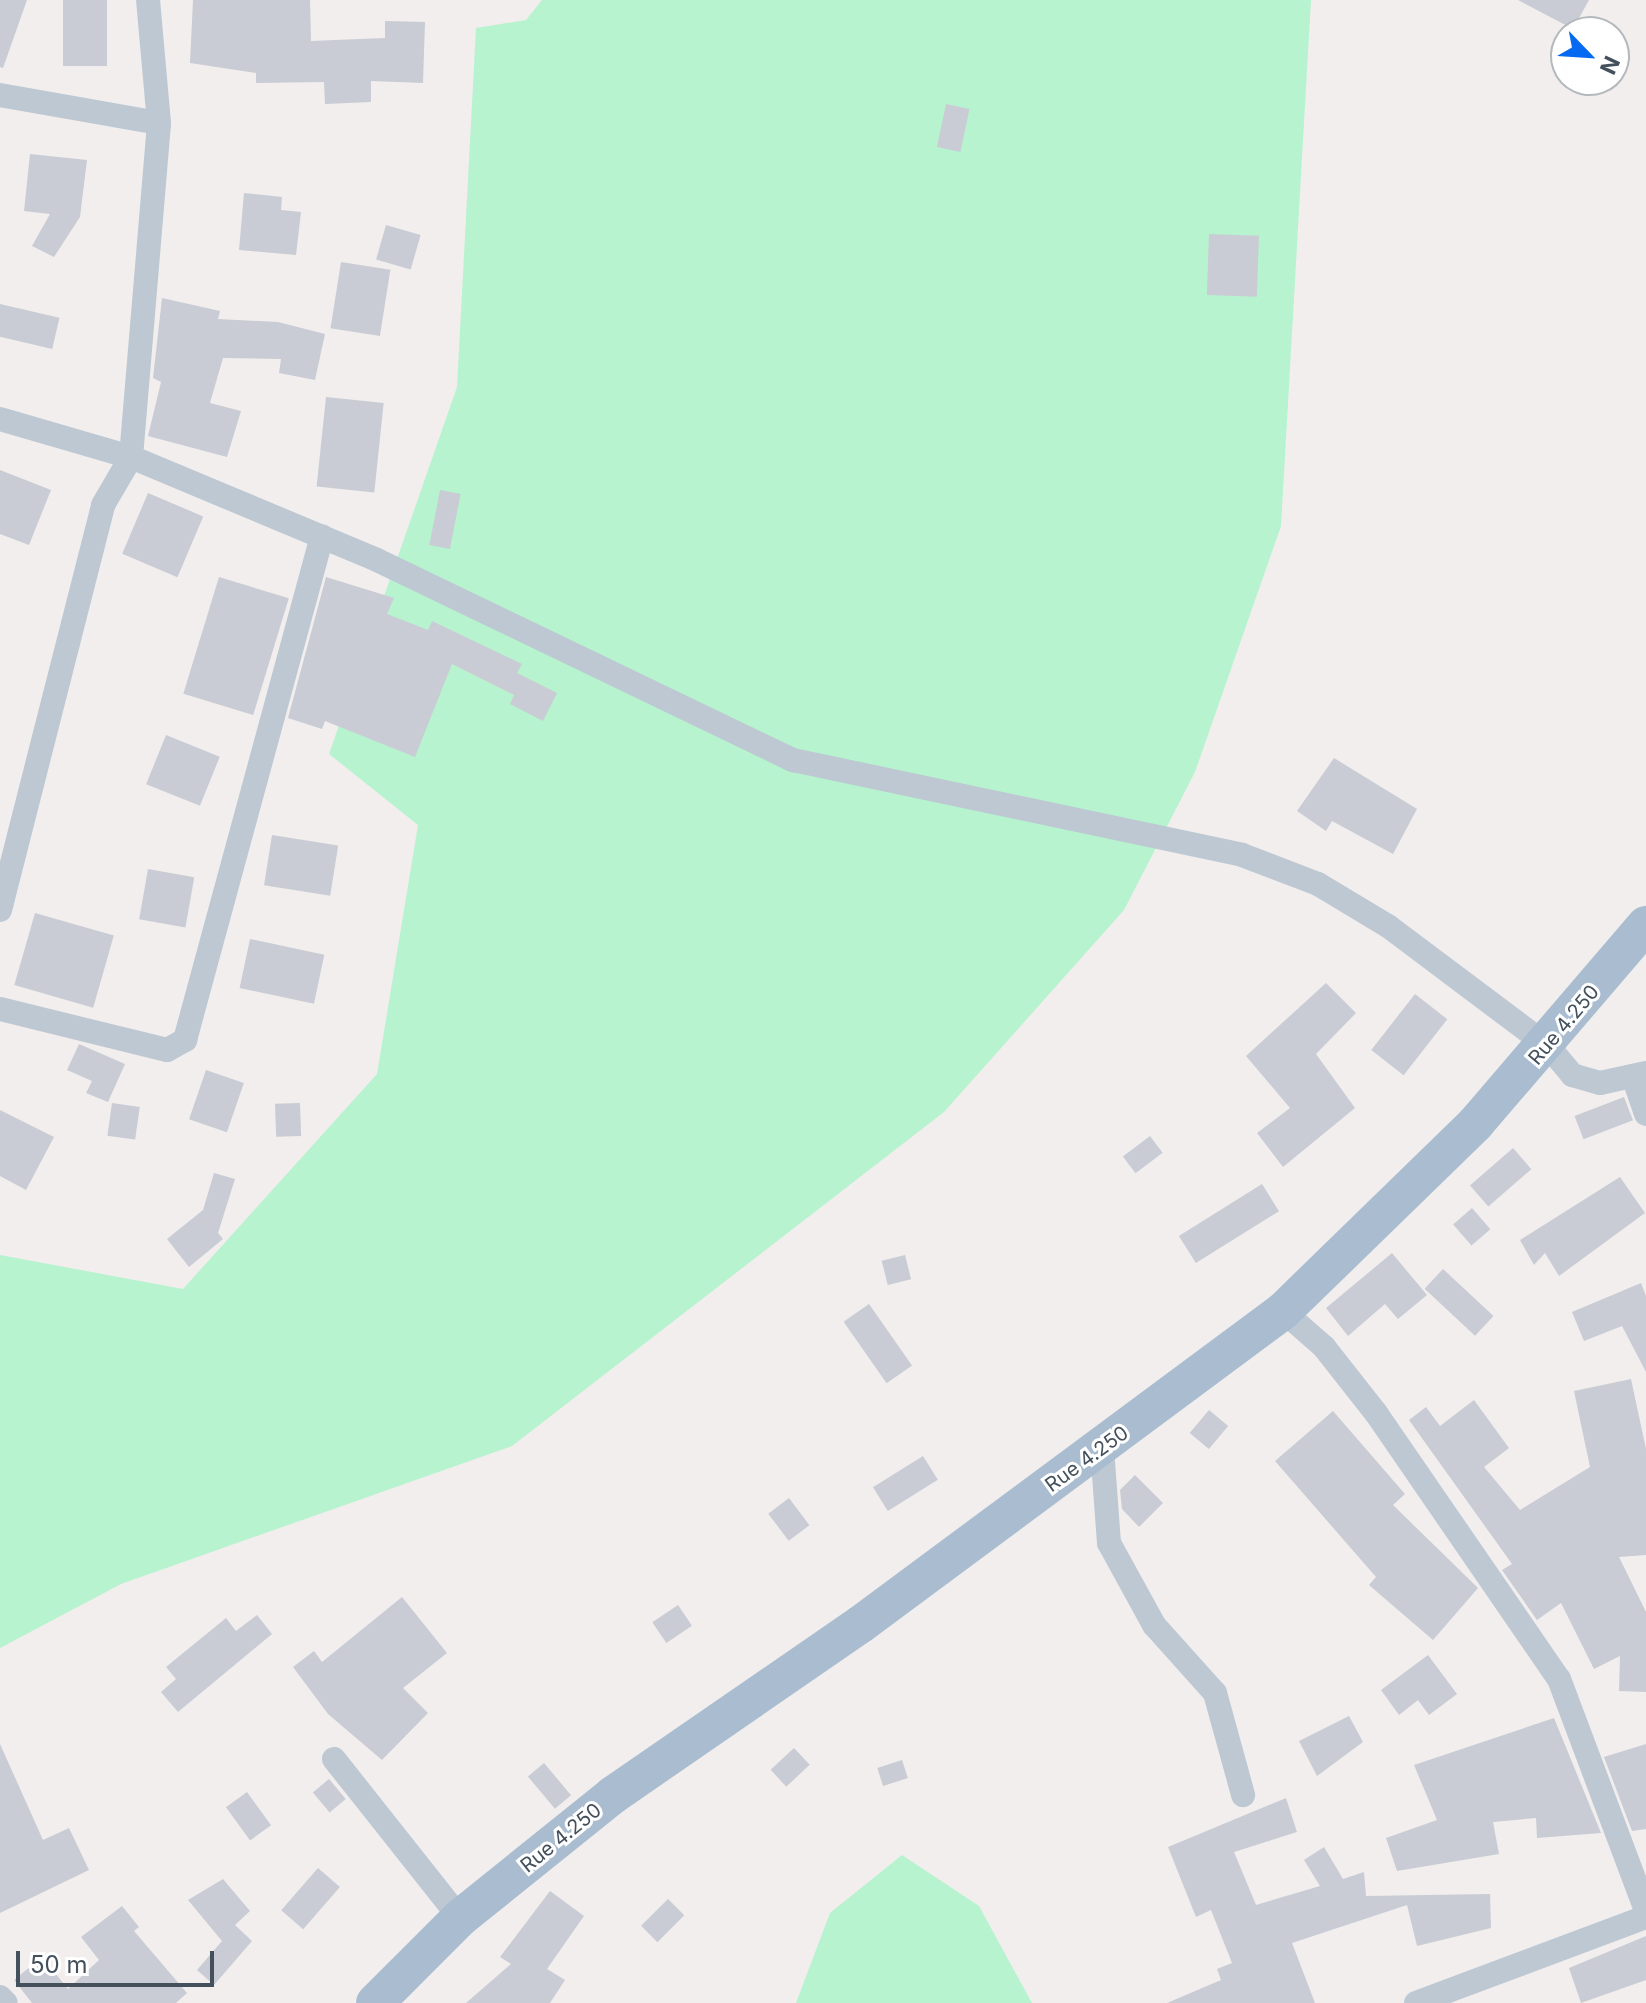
<!DOCTYPE html>
<html>
<head>
<meta charset="utf-8">
<style>
  body { margin:0 }
  #map { position:relative; width:1646px; height:2003px; overflow:hidden; background:#f1eeed; font-family:Inter,sans-serif }
  div>[style] { position:absolute }
  .green>* { inset:0; background:#b7f3cf }
  .building>* { inset:0; background:#c9ccd4; transform-origin:0 0 }
  .minor>* { height:24px; margin:-12px; padding:0 12px; transform-origin:12px; border-radius:12px; background:#bdc8d2 }
  .primary>* { height:38px; margin:-19px; padding:0 19px; transform-origin:19px; border-radius:19px; background:#aabdd0 }
  span { translate:-50% -50%; white-space:nowrap; text-align:center; line-height:1.15; -webkit-text-stroke:6px #fff; paint-order:stroke }
  .street-label { font-size:20px; color:#44515d }
  .north { position:absolute; left:1550px; top:16px; width:80px; height:80px; box-sizing:border-box; background:#fff; border:2px solid #b4b9be; border-radius:50%; rotate:115deg; font-size:22px; font-weight:700; line-height:32px; text-align:center; color:#44515d }
  .north::after { content:''; display:block; margin:auto; width:28px; height:36px; background:#0669f2; clip-path:polygon(50% 0,100% 100%,50% 72%,0 100%) }
  .scale { position:absolute; left:16px; top:1951px; width:198px; height:36px; box-sizing:border-box; border:4px solid #44515d; border-top:0; padding-left:10px; font-size:24px; line-height:28px; white-space:nowrap; color:#44515d; -webkit-text-stroke:6px #fff; paint-order:stroke }
</style>
</head>
<body>
<div id="map">
  <div class="green">
    <i style="clip-path:polygon(542px 0,1311px 0,1281px 526px,1195px 772px,1124px 910px,944px 1112px,512px 1446px,121px 1584px,0 1648px,0 1255px,183px 1289px,377px 1074px,418px 825px,329px 754px,457px 387px,476px 28px,526px 20px)"></i>
    <i style="clip-path:polygon(902px 1855px,979px 1906px,1032px 2003px,796px 2003px,830px 1913px)"></i>
  </div>
  <div class="building">
    <i style="clip-path:polygon(0 0,27px 0,3px 68px,0 67px)"></i>
    <i style="left:63px;top:0;width:44px;height:66px"></i>
    <i style="clip-path:polygon(193px 0,310px 0,311px 41px,385px 38px,385px 21px,425px 22px,423px 83px,371px 81px,371px 102px,325px 104px,324px 82px,256px 83px,256px 73px,190px 63px)"></i>
    <i style="clip-path:polygon(1518px 0,1589px 0,1573px 29px)"></i>
    <i style="left:946px;top:104px;width:24px;height:44px;rotate:12deg"></i>
    <i style="clip-path:polygon(30px 154px,87px 160px,80px 217px,54px 257px,32px 246px,50px 214px,24px 211px)"></i>
    <i style="clip-path:polygon(244px 193px,282px 197px,281px 210px,301px 212px,296px 255px,239px 250px)"></i>
    <i style="left:386px;top:225px;width:36px;height:36px;rotate:16deg"></i>
    <i style="left:1209px;top:234px;width:50px;height:61px;rotate:2deg"></i>
    <i style="left:341px;top:262px;width:50px;height:67px;rotate:9deg"></i>
    <i style="clip-path:polygon(162px 298px,220px 311px,218px 319px,278px 322px,325px 334px,315px 380px,279px 373px,281px 359px,223px 358px,210px 403px,241px 411px,227px 457px,148px 436px,161px 382px,153px 378px)"></i>
    <i style="left:0;top:304px;width:61px;height:32px;rotate:13deg"></i>
    <i style="left:326px;top:397px;width:58px;height:90px;rotate:6deg"></i>
    <i style="clip-path:polygon(0 470px,51px 490px,29px 545px,0 534px)"></i>
    <i style="left:440px;top:490px;width:21px;height:56px;rotate:11deg"></i>
    <i style="left:148px;top:493px;width:60px;height:66px;rotate:23deg"></i>
    <i style="left:219px;top:577px;width:73px;height:122px;rotate:17deg"></i>
    <i style="clip-path:polygon(326px 577px,394px 598px,387px 614px,428px 630px,432px 621px,522px 664px,517px 673px,557px 693px,543px 721px,510px 704px,514px 695px,452px 664px,415px 757px,325px 721px,322px 729px,288px 718px)"></i>
    <i style="left:166px;top:735px;width:58px;height:53px;rotate:22deg"></i>
    <i style="clip-path:polygon(1334px 758px,1417px 809px,1393px 854px,1332px 821px,1326px 831px,1297px 811px)"></i>
    <i style="left:272px;top:835px;width:67px;height:51px;rotate:9deg"></i>
    <i style="left:148px;top:869px;width:47px;height:51px;rotate:10deg"></i>
    <i style="left:35px;top:913px;width:82px;height:75px;rotate:16deg"></i>
    <i style="left:250px;top:939px;width:76px;height:50px;rotate:12deg"></i>
    <i style="clip-path:polygon(1326px 983px,1356px 1013px,1316px 1054px,1355px 1108px,1283px 1167px,1257px 1133px,1290px 1108px,1246px 1056px)"></i>
    <i style="left:1415px;top:994px;width:41px;height:71px;rotate:38deg"></i>
    <i style="clip-path:polygon(79px 1044px,125px 1064px,108px 1102px,86px 1093px,92px 1081px,67px 1070px)"></i>
    <i style="left:206px;top:1070px;width:40px;height:52px;rotate:19deg"></i>
    <i style="left:1624px;top:1097px;width:25px;height:53px;rotate:69deg"></i>
    <i style="left:112px;top:1103px;width:28px;height:33px;rotate:8deg"></i>
    <i style="left:300px;top:1103px;width:33px;height:25px;rotate:88deg"></i>
    <i style="clip-path:polygon(0 1110px,54px 1137px,26px 1190px,0 1176px)"></i>
    <i style="left:1150px;top:1136px;width:21px;height:34px;rotate:53deg"></i>
    <i style="left:1513px;top:1148px;width:28px;height:57px;rotate:49deg"></i>
    <i style="clip-path:polygon(214px 1173px,235px 1179px,218px 1233px,223px 1239px,189px 1267px,167px 1239px,203px 1210px)"></i>
    <i style="clip-path:polygon(1620px 1177px,1645px 1213px,1559px 1276px,1545px 1253px,1534px 1265px,1520px 1240px)"></i>
    <i style="left:1262px;top:1184px;width:32px;height:98px;rotate:58deg"></i>
    <i style="left:1472px;top:1208px;width:28px;height:25px;rotate:49deg"></i>
    <i style="clip-path:polygon(1392px 1253px,1427px 1295px,1398px 1319px,1385px 1304px,1348px 1336px,1326px 1308px)"></i>
    <i style="left:905px;top:1255px;width:25px;height:24px;rotate:76deg"></i>
    <i style="left:1443px;top:1269px;width:69px;height:27px;rotate:43deg"></i>
    <i style="clip-path:polygon(1641px 1283px,1646px 1296px,1646px 1372px,1622px 1326px,1584px 1341px,1572px 1312px)"></i>
    <i style="left:869px;top:1304px;width:75px;height:31px;rotate:55deg"></i>
    <i style="clip-path:polygon(1631px 1379px,1646px 1449px,1646px 1555px,1619px 1557px,1646px 1612px,1646px 1692px,1619px 1691px,1620px 1656px,1594px 1669px,1561px 1603px,1537px 1620px,1502px 1570px,1512px 1564px,1409px 1420px,1426px 1407px,1440px 1426px,1474px 1400px,1509px 1448px,1484px 1467px,1520px 1510px,1590px 1467px,1574px 1391px)"></i>
    <i style="left:1209px;top:1410px;width:25px;height:30px;rotate:40deg"></i>
    <i style="clip-path:polygon(1333px 1411px,1405px 1494px,1393px 1505px,1478px 1588px,1433px 1640px,1369px 1585px,1376px 1577px,1275px 1461px)"></i>
    <i style="left:923px;top:1456px;width:28px;height:59px;rotate:58deg"></i>
    <i style="clip-path:polygon(1135px 1475px,1163px 1503px,1139px 1527px,1122px 1509px,1120px 1490px)"></i>
    <i style="left:789px;top:1498px;width:34px;height:26px;rotate:53deg"></i>
    <i style="clip-path:polygon(402px 1597px,447px 1653px,403px 1688px,428px 1713px,382px 1760px,328px 1714px,293px 1667px,314px 1651px,322px 1662px)"></i>
    <i style="left:678px;top:1605px;width:25px;height:31px;rotate:56deg"></i>
    <i style="clip-path:polygon(257px 1615px,272px 1634px,178px 1712px,161px 1692px,176px 1679px,166px 1667px,226px 1618px,236px 1631px)"></i>
    <i style="clip-path:polygon(1428px 1655px,1457px 1694px,1429px 1715px,1418px 1700px,1399px 1715px,1381px 1690px)"></i>
    <i style="clip-path:polygon(1349px 1716px,1363px 1742px,1317px 1776px,1299px 1741px)"></i>
    <i style="clip-path:polygon(1554px 1718px,1601px 1833px,1537px 1838px,1536px 1818px,1493px 1822px,1499px 1854px,1397px 1871px,1386px 1838px,1437px 1820px,1414px 1765px)"></i>
    <i style="clip-path:polygon(0 1744px,43px 1840px,69px 1828px,89px 1870px,0 1913px)"></i>
    <i style="clip-path:polygon(1646px 1744px,1646px 1829px,1632px 1831px,1604px 1757px)"></i>
    <i style="left:794px;top:1748px;width:23px;height:32px;rotate:47deg"></i>
    <i style="left:902px;top:1760px;width:19px;height:26px;rotate:72deg"></i>
    <i style="left:544px;top:1763px;width:42px;height:21px;rotate:50deg"></i>
    <i style="left:329px;top:1779px;width:26px;height:21px;rotate:50deg"></i>
    <i style="left:247px;top:1792px;width:41px;height:26px;rotate:54deg"></i>
    <i style="clip-path:polygon(1286px 1798px,1297px 1832px,1234px 1852px,1256px 1905px,1320px 1886px,1304px 1860px,1324px 1847px,1343px 1879px,1364px 1872px,1366px 1896px,1490px 1894px,1491px 1928px,1417px 1946px,1407px 1905px,1292px 1943px,1315px 2003px,1167px 2003px,1221px 1980px,1217px 1969px,1232px 1963px,1211px 1910px,1196px 1917px,1168px 1847px)"></i>
    <i style="left:318px;top:1868px;width:29px;height:56px;rotate:41deg"></i>
    <i style="clip-path:polygon(223px 1879px,250px 1911px,235px 1925px,252px 1941px,214px 1985px,197px 1970px,222px 1941px,188px 1900px)"></i>
    <i style="clip-path:polygon(550px 1891px,584px 1916px,547px 1969px,565px 1980px,550px 2003px,466px 2003px,511px 1964px,500px 1957px)"></i>
    <i style="left:668px;top:1899px;width:23px;height:38px;rotate:45deg"></i>
    <i style="clip-path:polygon(122px 1906px,139px 1927px,134px 1931px,187px 1993px,176px 2003px,32px 2003px,14px 1980px,42px 1957px,68px 1989px,99px 1960px,81px 1937px)"></i>
    <i style="clip-path:polygon(1646px 1936px,1646px 1980px,1581px 2003px,1569px 1968px)"></i>
  </div>
  <div class="minor">
    <i style="left:0;top:95px;width:161px;rotate:10deg"></i>
    <i style="left:0;top:419px;width:136px;rotate:16.2deg"></i>
    <i style="left:131px;top:457px;width:267px;rotate:22.7deg"></i>
    <i style="left:377px;top:560px;width:462px;rotate:25.7deg"></i>
    <i style="left:793px;top:760px;width:459px;rotate:11.9deg"></i>
    <i style="left:1242px;top:855px;width:81px;rotate:20.9deg"></i>
    <i style="left:1318px;top:884px;width:82px;rotate:31deg"></i>
    <i style="left:1388px;top:926px;width:200px;rotate:36.9deg"></i>
    <i style="left:1548px;top:1046px;width:38px;rotate:50deg"></i>
    <i style="left:1572px;top:1075px;width:29px;rotate:16deg"></i>
    <i style="left:1600px;top:1083px;width:47px;rotate:-12.3deg"></i>
    <i style="left:0;top:910px;width:418px;rotate:-75.7deg"></i>
    <i style="left:103px;top:505px;width:56px;rotate:-59.7deg"></i>
    <i style="left:131px;top:457px;width:335px;rotate:-85.2deg"></i>
    <i style="left:159px;top:123px;width:123px;rotate:-95.1deg"></i>
    <i style="left:0;top:1009px;width:172px;rotate:13.8deg"></i>
    <i style="left:167px;top:1050px;width:21px;rotate:-29deg"></i>
    <i style="left:185px;top:1040px;width:522px;rotate:-74.79deg"></i>
    <i style="left:1633px;top:1076px;width:40px;rotate:71.1deg"></i>
    <i style="left:1283px;top:1311px;width:55px;rotate:41.3deg"></i>
    <i style="left:1324px;top:1347px;width:84px;rotate:51.8deg"></i>
    <i style="left:1376px;top:1413px;width:323px;rotate:55.5deg"></i>
    <i style="left:1559px;top:1679px;width:248px;rotate:69.4deg"></i>
    <i style="left:1102px;top:1448px;width:95px;rotate:85.8deg"></i>
    <i style="left:1109px;top:1543px;width:94px;rotate:61.2deg"></i>
    <i style="left:1154px;top:1625px;width:91px;rotate:48.1deg"></i>
    <i style="left:1215px;top:1693px;width:106px;rotate:74.6deg"></i>
    <i style="left:334px;top:1759px;width:203px;rotate:51.6deg"></i>
    <i style="left:0;top:1997px;width:8px;rotate:45deg"></i>
    <i style="left:1416px;top:2003px;width:246px;rotate:-20.5deg"></i>
  </div>
  <div class="primary">
    <i style="left:375px;top:2003px;width:120px;rotate:-45deg"></i>
    <i style="left:460px;top:1918px;width:196px;rotate:-38.8deg"></i>
    <i style="left:613px;top:1795px;width:301px;rotate:-34.6deg"></i>
    <i style="left:861px;top:1624px;width:525px;rotate:-36.56deg"></i>
    <i style="left:1283px;top:1311px;width:269px;rotate:-44.2deg"></i>
    <i style="left:1476px;top:1123px;width:261px;rotate:-49.4deg"></i>
  </div>
  <div class="street-label">
    <span style="left:1564px;top:1025px;rotate:-50deg">Rue 4.250</span>
    <span style="left:1087px;top:1459px;rotate:-36deg">Rue 4.250</span>
    <span style="left:561px;top:1838px;rotate:-39deg">Rue 4.250</span>
  </div>
  <div class="north">N</div>
  <div class="scale">50 m</div>
</div>
</body>
</html>
